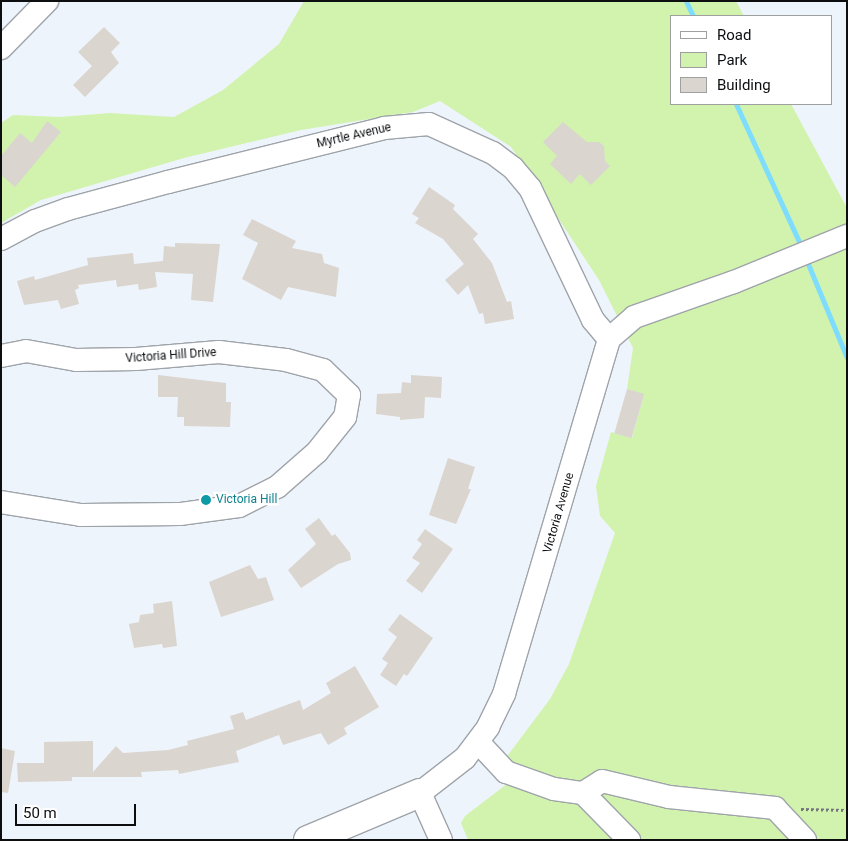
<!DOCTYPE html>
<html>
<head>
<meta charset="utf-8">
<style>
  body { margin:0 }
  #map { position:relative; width:848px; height:841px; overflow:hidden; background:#eef4fb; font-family:Roboto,sans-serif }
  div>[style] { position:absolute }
  .green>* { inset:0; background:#d1f3ae }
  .stream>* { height:5px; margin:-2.5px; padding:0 2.5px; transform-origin:2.5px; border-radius:2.5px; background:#7edcfc }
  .building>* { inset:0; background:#dbd5cf; transform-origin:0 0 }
  .path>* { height:3px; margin-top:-1.5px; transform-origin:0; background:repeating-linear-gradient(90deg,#73777b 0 2.5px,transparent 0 5px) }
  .roads { filter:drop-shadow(1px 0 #9fa4aa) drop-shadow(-1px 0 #9fa4aa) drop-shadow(0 1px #9fa4aa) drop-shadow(0 -1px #9fa4aa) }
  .minor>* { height:22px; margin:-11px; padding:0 11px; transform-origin:11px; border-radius:11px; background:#fff }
  .major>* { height:28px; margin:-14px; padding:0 14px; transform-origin:14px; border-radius:14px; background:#fff }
  .dots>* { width:14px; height:14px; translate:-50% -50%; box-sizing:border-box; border:2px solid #fff; border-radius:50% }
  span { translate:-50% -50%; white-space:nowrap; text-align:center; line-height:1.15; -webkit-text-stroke:4.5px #fff; paint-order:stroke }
  .street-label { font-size:12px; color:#0c0e10 }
  .culture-label { font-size:12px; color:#0d838f }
  .left { translate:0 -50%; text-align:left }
  .frame { position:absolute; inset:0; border:2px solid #0c0e10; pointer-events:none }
  .legend { position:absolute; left:670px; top:15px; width:162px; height:90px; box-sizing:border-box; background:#fff; border:1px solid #9e9f9f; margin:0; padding:6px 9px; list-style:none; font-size:15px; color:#0c0e10 }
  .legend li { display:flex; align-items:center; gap:10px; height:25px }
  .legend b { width:25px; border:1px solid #9e9f9f }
  .scale { position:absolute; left:15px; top:804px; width:121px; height:22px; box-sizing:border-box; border:2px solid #0c0e10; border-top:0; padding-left:6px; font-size:15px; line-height:18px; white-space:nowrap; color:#0c0e10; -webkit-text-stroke:4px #fff; paint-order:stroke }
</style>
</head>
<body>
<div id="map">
  <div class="green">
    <i style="clip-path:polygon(304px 1px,736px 1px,744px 16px,672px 16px,672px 104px,791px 104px,847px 208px,847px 840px,468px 840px,461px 823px,465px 816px,507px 784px,496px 771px,550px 699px,569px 664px,615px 533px,600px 516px,596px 486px,611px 432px,632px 438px,644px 395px,627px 389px,633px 348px,599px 280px,511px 147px,440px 101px,413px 112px,301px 130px,184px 158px,41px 200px,1px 223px,1px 123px,13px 115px,60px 117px,110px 113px,174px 117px,223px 90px,279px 44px)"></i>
  </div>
  <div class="stream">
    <i style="left:686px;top:1px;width:17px;rotate:65deg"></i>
    <i style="left:736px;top:104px;width:158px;rotate:65.4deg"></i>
    <i style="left:806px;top:259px;width:107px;rotate:67.5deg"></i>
  </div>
  <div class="building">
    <i style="clip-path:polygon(104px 27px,120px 43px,111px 52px,119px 63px,85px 97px,73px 85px,92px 66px,78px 52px)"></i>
    <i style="clip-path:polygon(47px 121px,61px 132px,15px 187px,1px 175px,1px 156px,20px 133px,32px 143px)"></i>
    <i style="clip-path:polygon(563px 122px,587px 142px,599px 142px,604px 146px,605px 161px,610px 166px,591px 185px,580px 174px,571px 184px,550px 164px,557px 156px,543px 142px)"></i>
    <i style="clip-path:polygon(429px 187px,455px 205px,453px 209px,478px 234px,473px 239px,492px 263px,507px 302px,511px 301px,514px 319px,485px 324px,483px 313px,479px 314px,468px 285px,458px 295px,445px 280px,464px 264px,443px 239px,415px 223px,419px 218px,412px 214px)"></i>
    <i style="clip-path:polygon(252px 219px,296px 241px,292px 248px,322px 254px,324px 263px,339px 268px,336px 297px,288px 287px,281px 300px,242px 279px,258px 243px,243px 235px)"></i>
    <i style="clip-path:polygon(175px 243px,220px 244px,213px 302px,191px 300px,193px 274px,155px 272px,157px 287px,139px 290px,138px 284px,117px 287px,116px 280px,78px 285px,79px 288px,75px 290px,79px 304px,61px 309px,58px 300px,24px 305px,17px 281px,34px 276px,35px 280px,88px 265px,87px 258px,133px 253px,134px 264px,163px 261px,164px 246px,175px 247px)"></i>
    <i style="clip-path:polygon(158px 375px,226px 383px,226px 402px,231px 402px,230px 427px,184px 426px,184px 417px,177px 417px,178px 397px,158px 397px)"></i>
    <i style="clip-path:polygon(411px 375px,442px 377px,441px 398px,425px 397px,424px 418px,400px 420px,400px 417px,376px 414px,377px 394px,401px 393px,402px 382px,411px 383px)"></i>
    <i style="left:627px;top:389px;width:18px;height:46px;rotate:16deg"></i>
    <i style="clip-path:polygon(448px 458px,475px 467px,468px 489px,471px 489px,456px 524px,429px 515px)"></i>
    <i style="clip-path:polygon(319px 518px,332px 536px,335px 534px,350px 553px,351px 560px,338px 564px,301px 588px,288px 570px,316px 544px,305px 529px)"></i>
    <i style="clip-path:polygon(425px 529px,453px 549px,422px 593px,406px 581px,420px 563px,412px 558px,422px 544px,417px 540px)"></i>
    <i style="clip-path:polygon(250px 565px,258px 579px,266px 577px,274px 600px,221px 617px,209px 582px)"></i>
    <i style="clip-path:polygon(172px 601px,177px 646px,163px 648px,162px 644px,134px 648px,129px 624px,139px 622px,140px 615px,154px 613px,153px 604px)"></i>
    <i style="clip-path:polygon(400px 614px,433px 638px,407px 676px,404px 674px,396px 686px,380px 675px,388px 663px,382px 659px,397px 637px,388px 630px)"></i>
    <i style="clip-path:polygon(355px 666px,379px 707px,344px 728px,347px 734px,328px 745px,321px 733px,283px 745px,279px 735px,236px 751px,239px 762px,179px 774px,178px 770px,141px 772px,142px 777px,72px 777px,72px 781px,18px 782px,17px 763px,44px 763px,44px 742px,93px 741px,93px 772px,116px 746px,123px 753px,168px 750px,188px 745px,187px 741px,234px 729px,230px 716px,243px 712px,246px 720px,300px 700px,303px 710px,331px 693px,326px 683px)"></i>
    <i style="clip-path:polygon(1px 748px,15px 751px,8px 793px,1px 792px)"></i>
  </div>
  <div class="path">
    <i style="left:801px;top:809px;width:46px;rotate:1.2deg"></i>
  </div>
  <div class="roads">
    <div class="minor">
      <i style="left:1px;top:48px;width:66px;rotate:-45.6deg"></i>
      <i style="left:1px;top:239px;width:38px;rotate:-28deg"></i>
      <i style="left:35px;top:221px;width:35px;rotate:-20deg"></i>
      <i style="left:68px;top:209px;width:104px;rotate:-15.1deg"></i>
      <i style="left:168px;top:182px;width:223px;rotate:-14deg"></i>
      <i style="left:384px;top:128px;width:45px;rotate:-5.1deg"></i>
      <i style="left:429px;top:124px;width:70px;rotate:24.4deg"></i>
      <i style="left:493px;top:153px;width:25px;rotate:37deg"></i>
      <i style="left:513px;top:168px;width:26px;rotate:50deg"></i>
      <i style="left:530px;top:188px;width:146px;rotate:64.5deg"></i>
      <i style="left:593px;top:320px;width:25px;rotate:50deg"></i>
      <i style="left:1px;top:356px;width:25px;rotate:-11deg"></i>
      <i style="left:26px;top:351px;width:51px;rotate:10.2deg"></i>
      <i style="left:76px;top:360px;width:60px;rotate:-1deg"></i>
      <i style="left:136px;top:359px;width:83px;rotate:-4.8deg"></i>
      <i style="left:219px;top:352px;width:67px;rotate:6.8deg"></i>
      <i style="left:286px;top:360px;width:38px;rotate:15deg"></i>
      <i style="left:323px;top:370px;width:36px;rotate:44deg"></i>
      <i style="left:349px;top:395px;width:22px;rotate:100deg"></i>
      <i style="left:345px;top:417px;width:45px;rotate:128.7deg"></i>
      <i style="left:317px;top:452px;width:53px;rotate:138.8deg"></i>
      <i style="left:277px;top:487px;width:42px;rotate:153.4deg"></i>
      <i style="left:239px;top:506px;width:60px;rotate:172.3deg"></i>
      <i style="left:180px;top:514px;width:99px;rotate:179.4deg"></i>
      <i style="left:81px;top:515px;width:81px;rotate:-170.8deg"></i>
      <i style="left:478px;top:742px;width:41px;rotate:47deg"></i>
      <i style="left:506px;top:772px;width:51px;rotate:19.5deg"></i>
      <i style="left:554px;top:789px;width:29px;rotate:8deg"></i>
      <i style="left:583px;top:793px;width:66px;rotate:45.6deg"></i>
      <i style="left:583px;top:793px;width:22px;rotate:-32deg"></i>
      <i style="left:602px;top:781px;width:69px;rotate:13.4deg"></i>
      <i style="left:669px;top:797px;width:107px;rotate:5.9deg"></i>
      <i style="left:775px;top:808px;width:44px;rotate:46.8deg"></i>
      <i style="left:441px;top:840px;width:51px;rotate:-114.1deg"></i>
      <i style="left:420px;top:793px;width:57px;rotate:-37.9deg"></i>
      <i style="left:465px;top:758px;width:39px;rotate:-53deg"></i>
      <i style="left:488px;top:727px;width:37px;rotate:-64deg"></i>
      <i style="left:504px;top:694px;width:370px;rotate:-73.5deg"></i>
      <i style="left:609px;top:339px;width:33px;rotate:-41deg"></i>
      <i style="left:634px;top:317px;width:106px;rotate:-19.3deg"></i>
      <i style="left:734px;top:282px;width:122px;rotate:-22.2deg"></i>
    </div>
    <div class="major">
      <i style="left:308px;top:840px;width:121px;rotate:-22.8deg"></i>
    </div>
  </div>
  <div class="dots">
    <i style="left:206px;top:500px;background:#0f9aa8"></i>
  </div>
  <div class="street-label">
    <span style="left:354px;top:136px;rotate:-13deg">Myrtle Avenue</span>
    <span style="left:171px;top:356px;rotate:-4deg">Victoria Hill Drive</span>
    <span style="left:559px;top:513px;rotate:-74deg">Victoria Avenue</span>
  </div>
  <div class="culture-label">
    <span class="left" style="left:216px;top:500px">Victoria Hill</span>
  </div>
  <div class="frame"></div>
  <ul class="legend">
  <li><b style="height:6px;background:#fff"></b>Road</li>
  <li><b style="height:14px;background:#d1f3ae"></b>Park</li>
  <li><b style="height:14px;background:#dbd5cf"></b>Building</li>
  </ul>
  <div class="scale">50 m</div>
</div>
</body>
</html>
